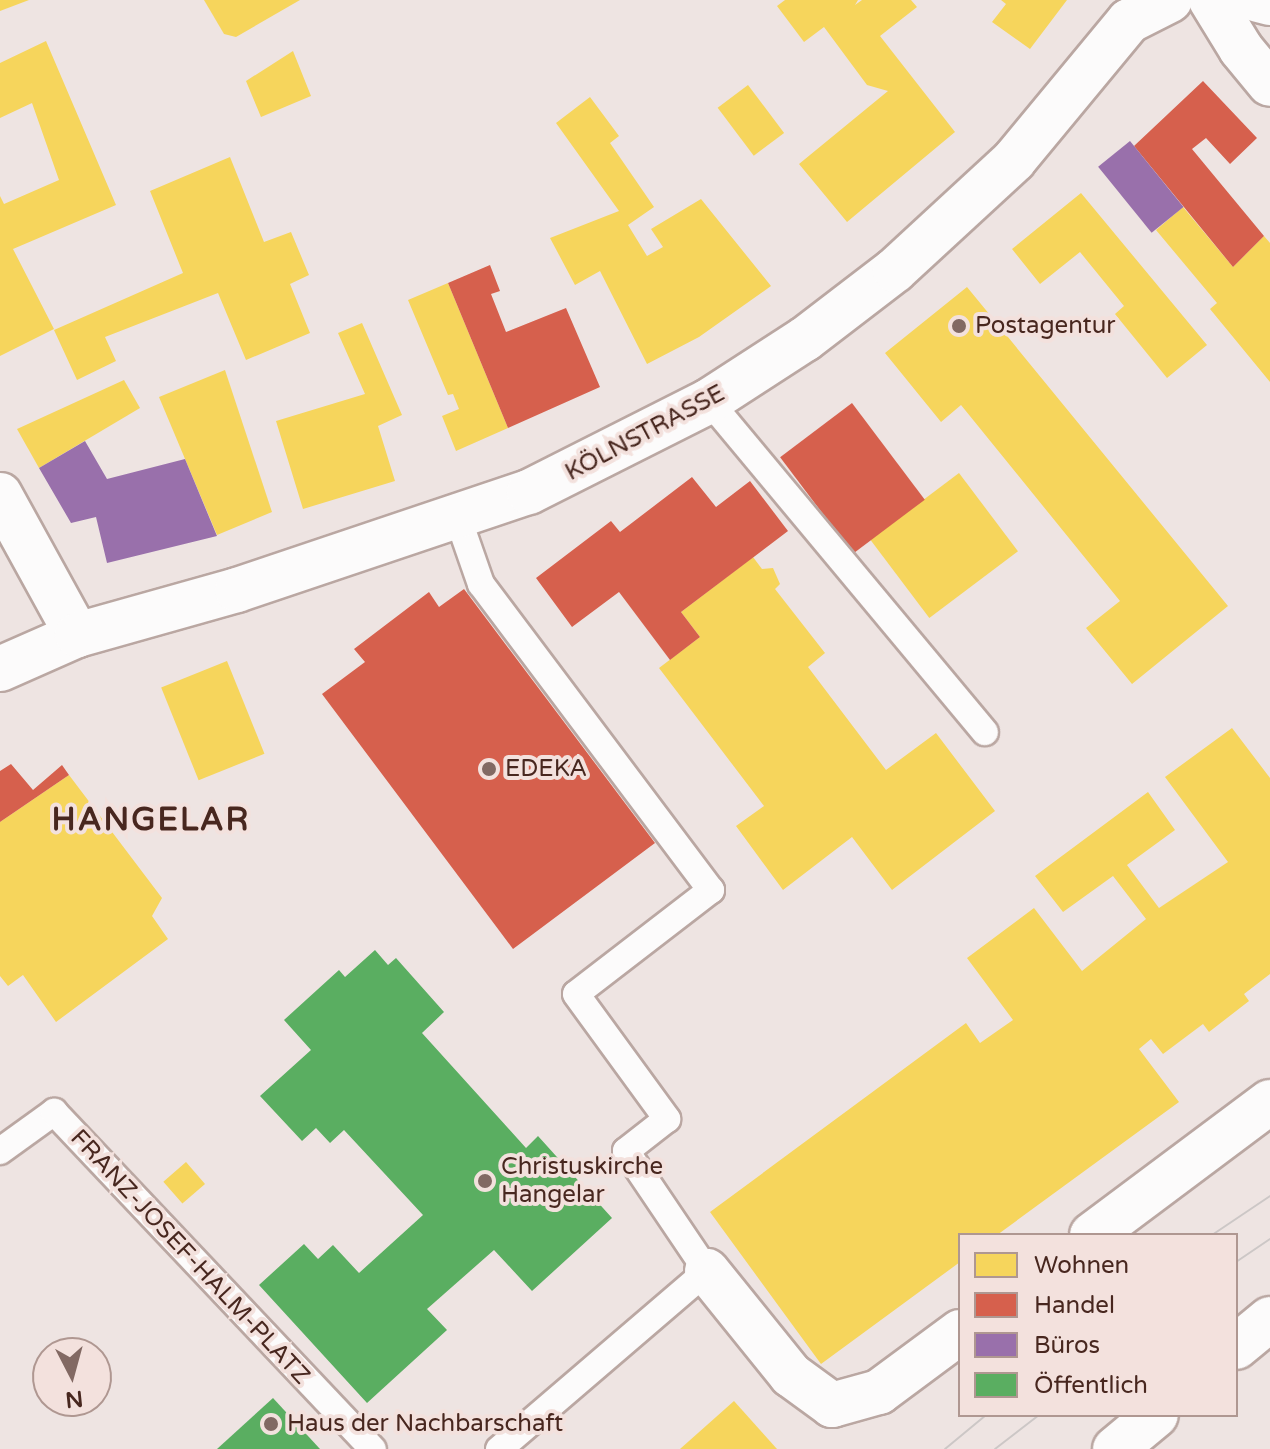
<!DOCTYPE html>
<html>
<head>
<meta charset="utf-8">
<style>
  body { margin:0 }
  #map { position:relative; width:1270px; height:1449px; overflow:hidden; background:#eee4e2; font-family:"Varela Round",sans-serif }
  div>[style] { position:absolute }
  .homes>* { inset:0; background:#f6d55c; transform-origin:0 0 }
  .shops>* { inset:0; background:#d6604d; transform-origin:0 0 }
  .offices>* { inset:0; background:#9970ab; transform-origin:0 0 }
  .public>* { inset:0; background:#5aae61 }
  .roads { filter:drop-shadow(2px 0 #baa7a2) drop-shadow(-2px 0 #baa7a2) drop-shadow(0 2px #baa7a2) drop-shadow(0 -2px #baa7a2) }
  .service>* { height:26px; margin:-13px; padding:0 13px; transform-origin:13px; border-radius:13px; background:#fcfbfb }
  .minor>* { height:44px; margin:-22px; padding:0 22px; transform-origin:22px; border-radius:22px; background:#fcfbfb }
  .tram>* { height:2px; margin:-1px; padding:0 1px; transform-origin:1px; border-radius:1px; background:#ccc7c6 }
  .dots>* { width:22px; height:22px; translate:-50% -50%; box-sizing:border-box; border:4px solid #f3e1dd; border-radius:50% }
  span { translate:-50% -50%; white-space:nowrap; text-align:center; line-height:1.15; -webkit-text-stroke:8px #f3e1dd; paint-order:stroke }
  .poi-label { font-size:24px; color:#48271f }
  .left { translate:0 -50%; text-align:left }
  .street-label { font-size:24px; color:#48271f }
  .district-label { font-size:32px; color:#48271f; font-weight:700; letter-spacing:2px }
  .legend { position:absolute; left:958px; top:1233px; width:280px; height:184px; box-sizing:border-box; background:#f3e1dd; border:2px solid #af9791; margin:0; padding:10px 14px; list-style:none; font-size:24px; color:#48271f }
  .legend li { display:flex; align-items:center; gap:16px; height:40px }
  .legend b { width:40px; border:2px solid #af9791 }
  .north { position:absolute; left:32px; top:1337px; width:80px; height:80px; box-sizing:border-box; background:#f3e1dd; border:2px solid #af9791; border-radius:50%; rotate:174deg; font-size:22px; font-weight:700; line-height:32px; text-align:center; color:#48271f }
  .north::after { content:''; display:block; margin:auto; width:28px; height:36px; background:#826963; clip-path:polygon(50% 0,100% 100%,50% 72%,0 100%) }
</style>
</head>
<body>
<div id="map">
  <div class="homes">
    <i style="clip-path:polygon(0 0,29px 0,0 11px)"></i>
    <i style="clip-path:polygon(204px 0,300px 0,236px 37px,224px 34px)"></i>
    <i style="clip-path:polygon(785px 0,858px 0,855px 5px,862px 0,911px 0,917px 7px,880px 36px,955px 132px,847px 222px,799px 164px,888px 91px,867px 85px,824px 27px,804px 42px,777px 6px)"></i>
    <i style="clip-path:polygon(1001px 0,1067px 0,1030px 49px,992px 22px,1006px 4px)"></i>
    <i style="clip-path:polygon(46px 41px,116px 205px,13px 249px,54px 329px,0 356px,0 196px,4px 204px,59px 180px,32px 103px,0 118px,0 63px)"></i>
    <i style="clip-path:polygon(293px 51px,311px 96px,261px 117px,246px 81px)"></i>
    <i style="left:748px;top:85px;width:60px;height:38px;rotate:53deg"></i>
    <i style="clip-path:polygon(590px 97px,619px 136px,610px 143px,654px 207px,628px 225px,647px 256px,663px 247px,651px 229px,701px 199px,771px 286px,699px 337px,647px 364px,600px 271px,575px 285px,550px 238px,619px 211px,556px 123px)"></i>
    <i style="clip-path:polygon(230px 157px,264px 242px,291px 232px,309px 275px,290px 284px,310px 333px,246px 360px,218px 293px,105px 337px,116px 361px,77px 380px,54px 330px,183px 273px,150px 191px)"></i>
    <i style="clip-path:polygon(1081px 193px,1207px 345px,1167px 378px,1115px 314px,1124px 306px,1080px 252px,1040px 284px,1012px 249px)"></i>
    <i style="clip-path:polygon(1183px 207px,1233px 267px,1264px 236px,1270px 243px,1270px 382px,1210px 309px,1217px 303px,1156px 230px)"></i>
    <i style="clip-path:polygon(448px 283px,508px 428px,456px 451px,442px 416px,459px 409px,453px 394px,448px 395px,408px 300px)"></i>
    <i style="clip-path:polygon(967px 287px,1228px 606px,1132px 684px,1086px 628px,1120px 601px,961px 405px,941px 422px,885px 353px)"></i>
    <i style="clip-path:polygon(362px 323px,402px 415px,378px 426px,395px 481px,303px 509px,276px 421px,365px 394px,338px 333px)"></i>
    <i style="clip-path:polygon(225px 370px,272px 512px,217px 535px,159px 397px)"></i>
    <i style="clip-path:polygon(124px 380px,140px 408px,39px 468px,17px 429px)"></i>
    <i style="left:959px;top:473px;width:98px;height:111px;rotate:53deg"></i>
    <i style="clip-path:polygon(753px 557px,762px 569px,773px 568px,780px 584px,775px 589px,825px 653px,808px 667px,886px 770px,936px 733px,995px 811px,892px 890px,852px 837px,783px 890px,736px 826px,764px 806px,659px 668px,700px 637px,681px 612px)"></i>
    <i style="left:227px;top:661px;width:100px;height:71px;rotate:68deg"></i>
    <i style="clip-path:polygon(1232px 728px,1270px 778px,1270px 974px,1244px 994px,1249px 1001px,1209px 1032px,1203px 1024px,1163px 1054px,1151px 1039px,1139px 1049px,1179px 1102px,997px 1235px,960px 1235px,960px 1262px,821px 1364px,710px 1212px,966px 1023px,980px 1043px,1013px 1020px,967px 958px,1034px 908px,1082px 971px,1146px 919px,1113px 876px,1063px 912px,1035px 876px,1148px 792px,1175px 830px,1127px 865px,1159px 908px,1228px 862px,1165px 777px)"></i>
    <i style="clip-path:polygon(69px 775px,162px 898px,152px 916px,168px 939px,56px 1022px,23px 975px,8px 986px,0 976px,0 822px)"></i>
    <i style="left:186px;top:1162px;width:29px;height:30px;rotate:49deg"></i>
    <i style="clip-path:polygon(734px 1401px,777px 1449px,680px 1449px)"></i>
  </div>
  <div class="shops">
    <i style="clip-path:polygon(1203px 81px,1257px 138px,1230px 164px,1206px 138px,1192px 149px,1264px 236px,1233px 267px,1134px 146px)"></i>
    <i style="clip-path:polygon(490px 265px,500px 291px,491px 294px,506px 332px,566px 308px,600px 387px,508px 428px,448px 283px)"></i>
    <i style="left:852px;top:403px;width:121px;height:90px;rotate:53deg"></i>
    <i style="clip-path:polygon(692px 477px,716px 507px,750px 481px,788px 531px,681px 612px,700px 637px,670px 660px,619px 592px,572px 627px,536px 578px,611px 521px,620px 532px)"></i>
    <i style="clip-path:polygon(464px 589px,655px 843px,513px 949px,322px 694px,365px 662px,354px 649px,429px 592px,439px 607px)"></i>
    <i style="clip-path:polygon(11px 764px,33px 790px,62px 765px,69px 775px,0 822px,0 771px)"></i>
  </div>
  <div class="offices">
    <i style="left:1130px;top:141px;width:85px;height:41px;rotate:51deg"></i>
    <i style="clip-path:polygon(85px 441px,107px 479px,185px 459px,217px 536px,107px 563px,96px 517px,71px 523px,39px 468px)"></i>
  </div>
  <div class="public">
    <i style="clip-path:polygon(375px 950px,388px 965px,396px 958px,444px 1012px,422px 1033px,526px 1148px,538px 1136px,612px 1218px,532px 1291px,494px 1250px,427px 1309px,447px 1330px,367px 1403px,259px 1285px,304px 1244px,318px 1259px,333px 1245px,359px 1273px,423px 1215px,344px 1130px,330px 1143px,316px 1128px,302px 1141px,260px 1096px,311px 1050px,284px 1020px,339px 970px,345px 977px)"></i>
    <i style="clip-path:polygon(273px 1398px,320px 1449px,217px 1449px)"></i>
  </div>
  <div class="roads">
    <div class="service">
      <i style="left:709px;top:401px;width:431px;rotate:50.2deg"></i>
      <i style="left:458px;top:518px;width:70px;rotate:70.8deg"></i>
      <i style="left:481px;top:584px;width:383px;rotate:53.1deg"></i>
      <i style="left:711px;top:890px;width:170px;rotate:142.4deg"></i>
      <i style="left:576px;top:994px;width:155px;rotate:53.9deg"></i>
      <i style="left:667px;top:1119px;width:52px;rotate:142deg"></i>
      <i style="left:626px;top:1151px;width:145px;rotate:56deg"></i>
      <i style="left:707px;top:1271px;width:274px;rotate:139.4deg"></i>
      <i style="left:0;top:1151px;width:67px;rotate:-35.8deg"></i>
      <i style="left:54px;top:1112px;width:464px;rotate:46.6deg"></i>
    </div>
    <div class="minor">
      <i style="left:1211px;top:0;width:57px;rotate:58.5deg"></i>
      <i style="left:1241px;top:49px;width:45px;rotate:50.4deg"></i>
      <i style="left:1258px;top:0;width:12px;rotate:14deg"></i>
      <i style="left:0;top:495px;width:160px;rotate:61.2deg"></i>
      <i style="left:0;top:669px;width:84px;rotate:-23.8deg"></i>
      <i style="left:77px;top:635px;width:166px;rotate:-15.7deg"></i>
      <i style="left:237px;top:590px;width:308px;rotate:-18.6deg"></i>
      <i style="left:529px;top:492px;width:202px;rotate:-26.8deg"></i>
      <i style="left:709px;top:401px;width:114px;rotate:-32.9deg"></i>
      <i style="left:805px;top:339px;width:113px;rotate:-37.5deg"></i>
      <i style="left:895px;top:270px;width:162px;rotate:-42.7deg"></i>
      <i style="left:1014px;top:160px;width:180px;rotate:-50.4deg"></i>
      <i style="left:1129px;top:21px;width:46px;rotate:-27.1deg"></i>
      <i style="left:1092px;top:1235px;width:222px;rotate:-36.8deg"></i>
      <i style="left:707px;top:1271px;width:134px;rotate:51.1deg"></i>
      <i style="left:791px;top:1375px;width:51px;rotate:36.2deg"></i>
      <i style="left:832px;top:1405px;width:49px;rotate:-15.5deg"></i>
      <i style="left:879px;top:1392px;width:101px;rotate:-36.5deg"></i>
      <i style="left:1236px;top:1347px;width:44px;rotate:-39.5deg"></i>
      <i style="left:1115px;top:1449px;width:53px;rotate:-39.7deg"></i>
    </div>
  </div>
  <div class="tram">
    <i style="left:1212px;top:1235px;width:70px;rotate:-33.9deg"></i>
    <i style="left:1236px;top:1262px;width:41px;rotate:-34.1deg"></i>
    <i style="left:945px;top:1449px;width:53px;rotate:-39.7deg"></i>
    <i style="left:995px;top:1449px;width:56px;rotate:-37.7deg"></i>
  </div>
  <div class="dots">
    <i style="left:959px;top:326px;background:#826963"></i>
    <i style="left:489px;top:769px;background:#826963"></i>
    <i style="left:485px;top:1181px;background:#826963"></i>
    <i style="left:271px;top:1424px;background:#826963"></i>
  </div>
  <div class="poi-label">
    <span class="left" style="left:975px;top:326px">Postagentur</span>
    <span class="left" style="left:505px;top:769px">EDEKA</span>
    <span class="left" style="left:501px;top:1181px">Christuskirche<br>Hangelar</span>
    <span class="left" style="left:287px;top:1424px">Haus der Nachbarschaft</span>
  </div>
  <div class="street-label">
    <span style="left:645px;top:433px;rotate:-28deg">KÖLNSTRASSE</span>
    <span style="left:190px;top:1257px;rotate:47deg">FRANZ-JOSEF-HALM-PLATZ</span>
  </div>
  <div class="district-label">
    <span style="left:151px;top:820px">HANGELAR</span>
  </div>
  <ul class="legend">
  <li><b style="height:22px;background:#f6d55c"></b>Wohnen</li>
  <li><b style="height:22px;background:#d6604d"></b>Handel</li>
  <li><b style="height:22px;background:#9970ab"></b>Büros</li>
  <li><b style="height:22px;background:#5aae61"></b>Öffentlich</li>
  </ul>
  <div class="north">N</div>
</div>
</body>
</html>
